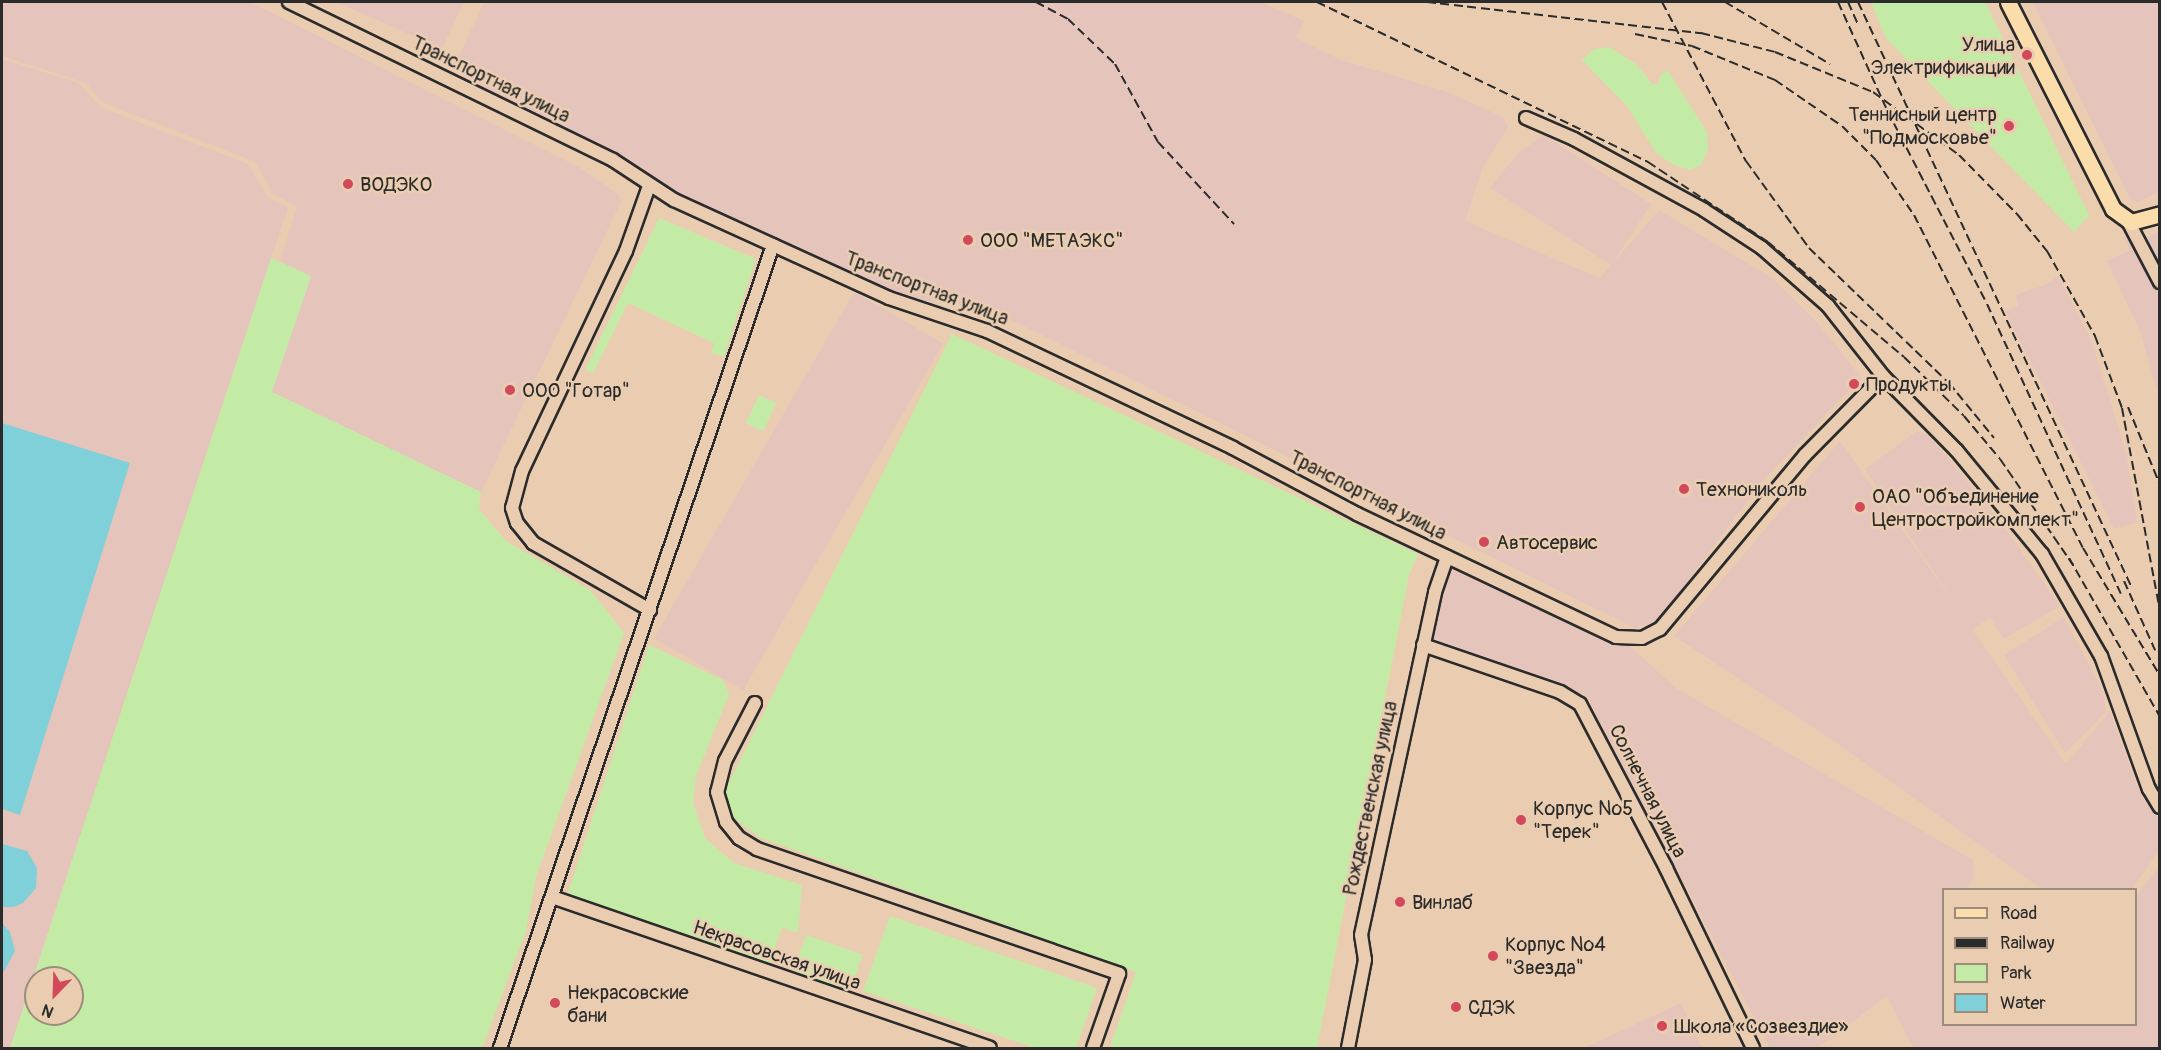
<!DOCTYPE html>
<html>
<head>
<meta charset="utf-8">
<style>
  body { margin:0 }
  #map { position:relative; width:2161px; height:1050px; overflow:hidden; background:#eacdb1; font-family:Pangolin,sans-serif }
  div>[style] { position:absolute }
  .built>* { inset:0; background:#e5c4bc; transform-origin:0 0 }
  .green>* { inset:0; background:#c4eba6; transform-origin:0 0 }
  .water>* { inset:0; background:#7fd0d9 }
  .roads { filter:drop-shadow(2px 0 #2b2b2b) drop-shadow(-2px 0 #2b2b2b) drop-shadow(0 2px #2b2b2b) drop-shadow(0 -2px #2b2b2b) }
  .minor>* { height:12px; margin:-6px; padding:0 6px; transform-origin:6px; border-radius:6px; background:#eacdb1 }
  .major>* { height:15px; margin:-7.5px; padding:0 7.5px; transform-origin:7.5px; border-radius:7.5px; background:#fbdcab }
  .rail>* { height:2px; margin-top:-1px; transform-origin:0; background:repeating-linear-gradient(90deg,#2b2b2b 0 9px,transparent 0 13.5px) }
  .dots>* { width:16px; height:16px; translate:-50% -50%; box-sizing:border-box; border:3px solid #eacdb1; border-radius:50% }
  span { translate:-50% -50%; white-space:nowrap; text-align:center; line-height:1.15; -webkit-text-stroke:5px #eacdb1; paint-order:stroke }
  .poi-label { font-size:20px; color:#2b2b2b }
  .right { translate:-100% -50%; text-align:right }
  .left { translate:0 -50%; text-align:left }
  .street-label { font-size:20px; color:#2b2b2b }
  .frame { position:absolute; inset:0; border:3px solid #2b2b2b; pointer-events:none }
  .legend { position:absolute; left:1942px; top:888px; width:195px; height:138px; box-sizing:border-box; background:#eacdb1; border:2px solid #9e8c7b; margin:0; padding:8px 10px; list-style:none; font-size:18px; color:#2b2b2b }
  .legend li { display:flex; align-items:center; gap:12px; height:30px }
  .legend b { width:30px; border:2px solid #9e8c7b }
  .north { position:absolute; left:24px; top:966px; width:60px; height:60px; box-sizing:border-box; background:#eacdb1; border:2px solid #9e8c7b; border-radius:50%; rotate:203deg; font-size:16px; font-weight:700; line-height:24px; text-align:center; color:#2b2b2b }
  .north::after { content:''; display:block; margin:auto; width:21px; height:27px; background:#d1495b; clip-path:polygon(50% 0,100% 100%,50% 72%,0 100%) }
</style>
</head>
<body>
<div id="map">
  <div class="built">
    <i style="clip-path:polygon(2px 2px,250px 2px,577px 166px,618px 194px,621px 202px,481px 492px,271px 392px,311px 277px,280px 261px,297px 207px,273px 194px,255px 162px,102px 102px,86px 83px,2px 56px)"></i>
    <i style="clip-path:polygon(336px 2px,464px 2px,442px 49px)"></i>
    <i style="clip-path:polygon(484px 2px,1263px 3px,1304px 21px,1296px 38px,1341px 60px,1445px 91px,1503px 117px,1508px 127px,1483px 167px,1465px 221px,1600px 278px,1611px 265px,1490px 188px,1518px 153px,1544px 135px,1651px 204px,1613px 263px,1659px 210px,1772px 278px,1816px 321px,1861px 377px,1761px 483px,1657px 622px,1635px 628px,981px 305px,907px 300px,658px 185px,622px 161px,464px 80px,459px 56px)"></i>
    <i style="clip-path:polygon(2033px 2px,2159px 2px,2159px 192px,2139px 202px,2130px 199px)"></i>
    <i style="clip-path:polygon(2px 59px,79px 83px,100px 107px,248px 164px,268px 198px,288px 207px,10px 1048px,2px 1048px)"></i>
    <i style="clip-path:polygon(2159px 232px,2159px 272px,2142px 239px)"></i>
    <i style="clip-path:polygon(2130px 235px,2159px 296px,2159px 397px,2140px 331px,2107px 261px,2130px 250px,2124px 238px)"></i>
    <i style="clip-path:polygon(2058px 276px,2092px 342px,2127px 456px,2137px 522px,2114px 529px,2005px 311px,2019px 306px,2016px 295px,2047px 284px)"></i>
    <i style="left:854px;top:292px;width:103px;height:400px;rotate:30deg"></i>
    <i style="clip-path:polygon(1917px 431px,1929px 436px,1994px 513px,2060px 606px,2004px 639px,1990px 618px,1972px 629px,2066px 764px,2110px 711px,2138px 789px,2159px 818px,2159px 851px,2132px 889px,2042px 889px,1832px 740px,1674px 636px,1840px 441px,1961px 613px,1865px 469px)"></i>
    <i style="clip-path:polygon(1440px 560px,1630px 646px,1676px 688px,1973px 860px,1974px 877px,1966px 889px,1944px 890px,1944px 1024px,2136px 1024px,2136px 896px,2159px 866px,2159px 1048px,1913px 1048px,1887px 996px,1817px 1048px,1770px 1048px,1586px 695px,1429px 643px)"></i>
    <i style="clip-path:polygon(2064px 617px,2102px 690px,2106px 712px,2065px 753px,2004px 655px)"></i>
    <i style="clip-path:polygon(1681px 1003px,1702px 1048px,1584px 1048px)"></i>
  </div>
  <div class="green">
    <i style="clip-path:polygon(1871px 2px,1985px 2px,2089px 215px,2074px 232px,1886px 38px)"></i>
    <i style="clip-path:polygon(1609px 47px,1636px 64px,1652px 84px,1658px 84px,1661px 74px,1668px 71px,1707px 132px,1708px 150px,1701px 165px,1691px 170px,1674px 165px,1656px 153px,1627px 106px,1582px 60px,1594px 49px)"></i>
    <i style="clip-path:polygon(659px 218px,756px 259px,724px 356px,711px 353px,714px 343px,628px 303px,593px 373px,585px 370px)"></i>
    <i style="clip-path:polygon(evenodd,271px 258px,311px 276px,272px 392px,481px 492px,479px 509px,506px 541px,590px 590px,624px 633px,536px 877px,526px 931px,482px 1048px,10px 1048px,271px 258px,36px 978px,72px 978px,72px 1014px,36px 1014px,36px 978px)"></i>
    <i style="clip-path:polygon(952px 334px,1418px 554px,1409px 575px,1317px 1048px,1110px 1048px,1136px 972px,761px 838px,732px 817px,725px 791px)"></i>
    <i style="left:759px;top:395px;width:19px;height:31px;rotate:25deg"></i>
    <i style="clip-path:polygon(649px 645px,723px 680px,729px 694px,696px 776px,693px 803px,705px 838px,734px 863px,802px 885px,798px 933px,782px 928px,769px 965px,575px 901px,568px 893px)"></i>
    <i style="clip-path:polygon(890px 916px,1097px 988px,1076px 1048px,1036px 1048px,863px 991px)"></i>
    <i style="left:806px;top:935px;width:60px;height:38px;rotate:19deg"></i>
  </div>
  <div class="water">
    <i style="clip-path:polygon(2px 423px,130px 463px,20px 815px,2px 809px)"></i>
    <i style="clip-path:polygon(2px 844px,27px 851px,37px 868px,36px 888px,23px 903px,14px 907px,2px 907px)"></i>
    <i style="clip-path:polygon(2px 923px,10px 932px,15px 951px,2px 975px)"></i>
  </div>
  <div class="roads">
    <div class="minor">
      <i style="left:289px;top:2px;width:360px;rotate:26deg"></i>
      <i style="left:613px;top:160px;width:73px;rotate:33.3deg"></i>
      <i style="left:674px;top:200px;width:236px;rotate:24.5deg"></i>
      <i style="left:889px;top:298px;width:103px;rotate:18.6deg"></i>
      <i style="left:987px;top:331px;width:272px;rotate:25.4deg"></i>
      <i style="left:1233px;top:448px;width:140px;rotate:28deg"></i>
      <i style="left:1357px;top:514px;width:287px;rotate:25.4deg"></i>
      <i style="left:1616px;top:637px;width:26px;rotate:2deg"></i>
      <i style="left:1642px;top:638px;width:20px;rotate:-27deg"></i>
      <i style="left:1660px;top:629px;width:226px;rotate:-50.2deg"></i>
      <i style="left:1805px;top:455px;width:111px;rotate:-45.4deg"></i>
      <i style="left:1883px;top:376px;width:105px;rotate:45.4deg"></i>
      <i style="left:1957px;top:451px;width:134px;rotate:50.5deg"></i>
      <i style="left:2042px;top:554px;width:118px;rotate:60deg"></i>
      <i style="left:2101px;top:656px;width:141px;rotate:70.2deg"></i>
      <i style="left:2149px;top:789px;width:21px;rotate:59deg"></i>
      <i style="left:1526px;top:118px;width:52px;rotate:23.6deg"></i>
      <i style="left:1574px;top:139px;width:148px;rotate:28.6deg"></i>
      <i style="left:1704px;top:210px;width:69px;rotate:33.2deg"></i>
      <i style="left:1762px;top:248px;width:88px;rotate:41.3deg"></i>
      <i style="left:1828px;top:306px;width:89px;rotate:51.8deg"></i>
      <i style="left:649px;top:186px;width:69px;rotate:109.5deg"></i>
      <i style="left:626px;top:251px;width:243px;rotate:115.3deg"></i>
      <i style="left:522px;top:471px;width:38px;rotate:105deg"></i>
      <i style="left:512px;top:508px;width:16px;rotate:72deg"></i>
      <i style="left:517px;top:523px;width:26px;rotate:51deg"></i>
      <i style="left:533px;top:543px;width:135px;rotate:29.8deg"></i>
      <i style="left:2128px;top:221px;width:69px;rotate:62.3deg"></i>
      <i style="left:1423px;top:645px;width:145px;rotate:18.9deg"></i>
      <i style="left:1560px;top:692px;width:23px;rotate:31deg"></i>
      <i style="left:1580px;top:704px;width:185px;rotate:62.3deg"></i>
      <i style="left:1666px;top:868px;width:200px;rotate:64.2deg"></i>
      <i style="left:755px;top:703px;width:65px;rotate:117.3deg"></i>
      <i style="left:725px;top:761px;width:32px;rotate:104deg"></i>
      <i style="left:717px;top:792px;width:31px;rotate:73deg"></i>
      <i style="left:726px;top:822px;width:21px;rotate:51deg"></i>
      <i style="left:739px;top:838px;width:21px;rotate:31deg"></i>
      <i style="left:757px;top:849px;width:383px;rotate:19deg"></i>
      <i style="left:1119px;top:974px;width:78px;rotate:109.4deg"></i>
      <i style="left:552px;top:897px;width:463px;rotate:19deg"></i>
      <i style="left:500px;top:1048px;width:848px;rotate:-71.22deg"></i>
      <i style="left:1348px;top:1048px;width:90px;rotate:-79.1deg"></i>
      <i style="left:1365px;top:960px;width:25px;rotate:-99deg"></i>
      <i style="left:1361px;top:935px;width:351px;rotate:-77.8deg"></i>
      <i style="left:1435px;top:592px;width:37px;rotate:-71deg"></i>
    </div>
    <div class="major">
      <i style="left:2008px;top:2px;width:232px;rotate:63.1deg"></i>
      <i style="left:2113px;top:209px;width:22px;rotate:36deg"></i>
      <i style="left:2131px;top:222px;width:30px;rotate:-15deg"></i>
    </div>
  </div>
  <div class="rail">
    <i style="left:1036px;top:2px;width:36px;rotate:28deg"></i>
    <i style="left:1068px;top:19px;width:65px;rotate:43.8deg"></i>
    <i style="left:1115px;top:64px;width:89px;rotate:61.1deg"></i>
    <i style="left:1158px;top:142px;width:112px;rotate:47.2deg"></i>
    <i style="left:1317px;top:2px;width:368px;rotate:25.8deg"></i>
    <i style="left:1648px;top:162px;width:144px;rotate:33.7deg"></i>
    <i style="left:1768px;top:242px;width:178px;rotate:40.2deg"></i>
    <i style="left:1904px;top:357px;width:84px;rotate:44.5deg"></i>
    <i style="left:1964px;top:416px;width:56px;rotate:50.1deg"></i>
    <i style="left:2000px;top:459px;width:129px;rotate:55.4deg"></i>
    <i style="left:1427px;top:2px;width:276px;rotate:6.5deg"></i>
    <i style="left:1701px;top:33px;width:76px;rotate:14.4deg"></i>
    <i style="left:1775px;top:52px;width:106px;rotate:22.2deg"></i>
    <i style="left:1873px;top:92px;width:107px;rotate:36.2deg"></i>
    <i style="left:1959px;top:155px;width:83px;rotate:45.5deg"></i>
    <i style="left:2017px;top:214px;width:48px;rotate:51deg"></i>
    <i style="left:2047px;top:251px;width:98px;rotate:60.5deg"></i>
    <i style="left:2095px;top:336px;width:77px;rotate:69.4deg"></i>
    <i style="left:2122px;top:408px;width:208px;rotate:79.4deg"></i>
    <i style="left:1662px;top:2px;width:180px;rotate:62.2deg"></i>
    <i style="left:1746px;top:161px;width:107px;rotate:54.1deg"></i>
    <i style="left:1809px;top:248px;width:194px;rotate:44deg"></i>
    <i style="left:1949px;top:383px;width:71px;rotate:50.7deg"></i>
    <i style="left:1725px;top:2px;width:122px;rotate:30.6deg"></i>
    <i style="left:1838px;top:2px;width:121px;rotate:65.6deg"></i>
    <i style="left:1888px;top:112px;width:216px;rotate:62.7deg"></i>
    <i style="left:1987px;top:304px;width:319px;rotate:65.2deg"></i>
    <i style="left:1848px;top:2px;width:24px;rotate:66deg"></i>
    <i style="left:1858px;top:2px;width:647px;rotate:64.94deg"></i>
    <i style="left:1635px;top:34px;width:58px;rotate:11.9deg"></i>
    <i style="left:1692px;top:46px;width:90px;rotate:22.3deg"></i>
    <i style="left:1775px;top:80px;width:81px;rotate:34.5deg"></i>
    <i style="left:1842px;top:126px;width:48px;rotate:45deg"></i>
    <i style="left:1876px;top:160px;width:67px;rotate:55.4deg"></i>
    <i style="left:1914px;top:215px;width:373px;rotate:63.1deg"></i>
    <i style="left:2083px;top:548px;width:147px;rotate:58.9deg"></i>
    <i style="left:2128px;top:407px;width:84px;rotate:67.7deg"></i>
    <i style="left:2069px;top:558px;width:183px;rotate:60.2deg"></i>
    <i style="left:2124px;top:581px;width:76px;rotate:65.8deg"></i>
  </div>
  <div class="dots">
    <i style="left:2027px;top:55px;background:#d1495b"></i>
    <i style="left:2009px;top:126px;background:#d1495b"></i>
    <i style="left:348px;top:184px;background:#d1495b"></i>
    <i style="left:968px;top:240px;background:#d1495b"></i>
    <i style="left:1854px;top:384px;background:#d1495b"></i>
    <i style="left:510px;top:390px;background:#d1495b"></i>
    <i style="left:1684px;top:489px;background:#d1495b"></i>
    <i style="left:1860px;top:507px;background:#d1495b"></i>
    <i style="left:1484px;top:542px;background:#d1495b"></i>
    <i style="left:1521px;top:820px;background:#d1495b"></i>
    <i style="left:1400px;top:902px;background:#d1495b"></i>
    <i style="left:1493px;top:956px;background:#d1495b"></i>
    <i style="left:555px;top:1003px;background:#d1495b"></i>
    <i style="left:1456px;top:1007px;background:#d1495b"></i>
    <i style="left:1662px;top:1026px;background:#d1495b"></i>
  </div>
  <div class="poi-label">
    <span class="right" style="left:2015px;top:56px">Улица<br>Электрификации</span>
    <span class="right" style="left:1997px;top:126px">Теннисный центр<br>"Подмосковье"</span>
    <span class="left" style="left:360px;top:184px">ВОДЭКО</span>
    <span class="left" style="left:980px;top:240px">ООО "МЕТАЭКС"</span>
    <span class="left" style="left:1866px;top:384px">Продукты</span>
    <span class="left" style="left:522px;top:390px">ООО "Готар"</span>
    <span class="left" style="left:1696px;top:489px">Технониколь</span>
    <span class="left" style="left:1872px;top:508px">ОАО "Объединение<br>Центростройкомплект"</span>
    <span class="left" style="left:1496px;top:542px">Автосервис</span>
    <span class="left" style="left:1533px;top:820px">Корпус №5<br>"Терек"</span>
    <span class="left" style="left:1412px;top:902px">Винлаб</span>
    <span class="left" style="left:1505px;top:956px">Корпус №4<br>"Звезда"</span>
    <span class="left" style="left:567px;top:1004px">Некрасовские<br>бани</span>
    <span class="left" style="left:1468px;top:1007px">СДЭК</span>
    <span class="left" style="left:1674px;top:1026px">Школа «Созвездие»</span>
  </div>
  <div class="street-label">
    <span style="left:491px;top:79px;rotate:26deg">Транспортная улица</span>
    <span style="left:927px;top:288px;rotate:21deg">Транспортная улица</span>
    <span style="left:1368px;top:495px;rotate:27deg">Транспортная улица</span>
    <span style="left:1648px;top:791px;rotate:63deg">Солнечная улица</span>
    <span style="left:1370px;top:798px;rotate:-78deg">Рождественская улица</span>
    <span style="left:777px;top:955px;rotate:19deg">Некрасовская улица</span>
  </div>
  <div class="frame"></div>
  <ul class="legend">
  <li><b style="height:8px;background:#fbdcab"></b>Road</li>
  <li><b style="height:8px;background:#2b2b2b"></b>Railway</li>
  <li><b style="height:16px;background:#c4eba6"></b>Park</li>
  <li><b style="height:16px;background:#7fd0d9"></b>Water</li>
  </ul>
  <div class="north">N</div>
</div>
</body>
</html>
